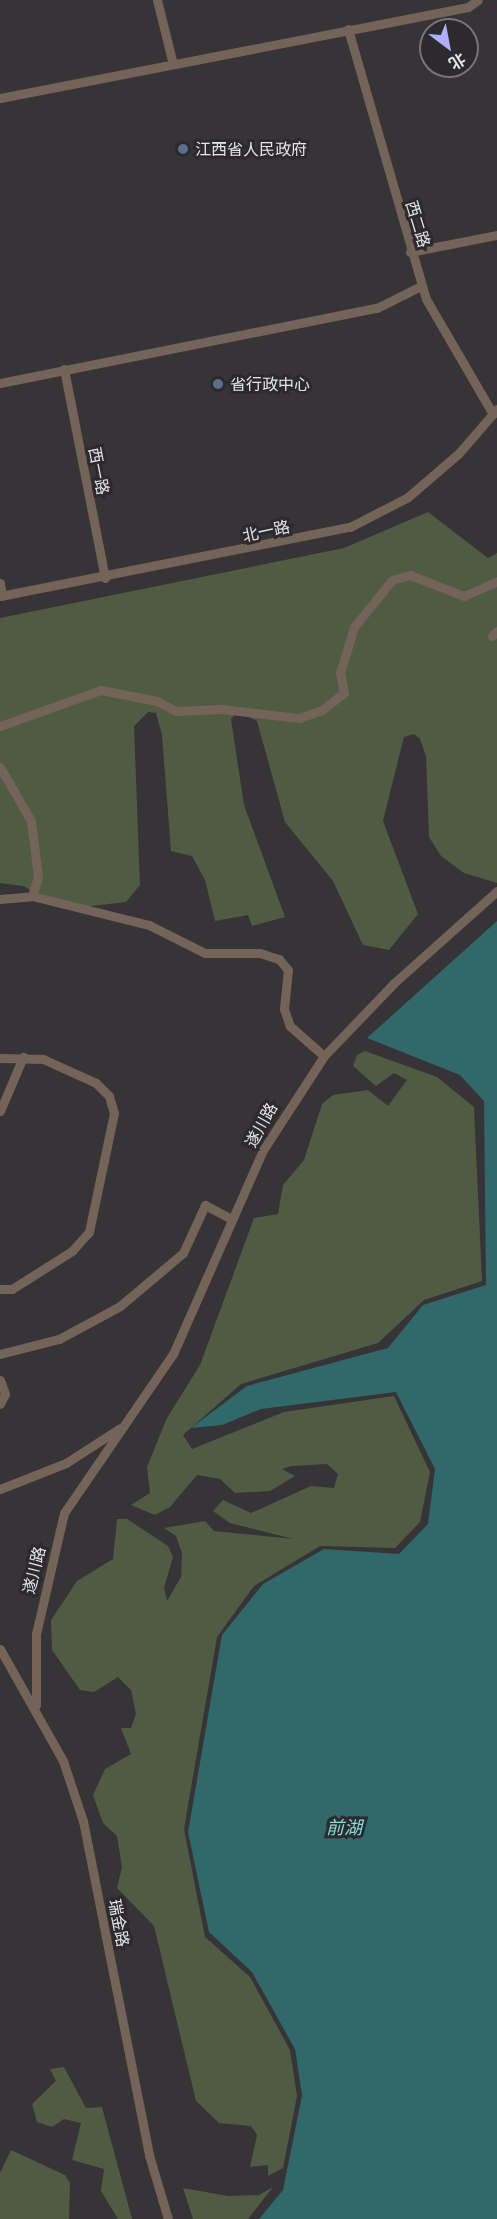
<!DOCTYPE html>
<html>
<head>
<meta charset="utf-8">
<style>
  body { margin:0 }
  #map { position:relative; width:497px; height:2219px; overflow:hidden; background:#373437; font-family:"Golos Text","Noto Sans SC",sans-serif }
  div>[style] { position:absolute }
  .green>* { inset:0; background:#4f5b43 }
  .water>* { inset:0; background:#31686a }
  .minor>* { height:9px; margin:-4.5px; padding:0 4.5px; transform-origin:4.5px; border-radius:4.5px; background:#746359 }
  .dots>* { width:16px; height:16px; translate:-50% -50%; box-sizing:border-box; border:3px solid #2c2a2d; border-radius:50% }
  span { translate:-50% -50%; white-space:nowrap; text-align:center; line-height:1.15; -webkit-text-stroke:6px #2c2a2d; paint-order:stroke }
  .poi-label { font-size:16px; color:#e5e4e6 }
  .left { translate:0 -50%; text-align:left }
  .street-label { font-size:16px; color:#e5e4e6 }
  .water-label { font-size:18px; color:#81dee0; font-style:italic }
  .north { position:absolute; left:419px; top:18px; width:60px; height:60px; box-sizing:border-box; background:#2c2a2d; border:2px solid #767477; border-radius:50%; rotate:148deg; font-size:16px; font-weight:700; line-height:24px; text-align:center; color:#e5e4e6 }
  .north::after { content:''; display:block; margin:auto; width:21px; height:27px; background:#b0aefa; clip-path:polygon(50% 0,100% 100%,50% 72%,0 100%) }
</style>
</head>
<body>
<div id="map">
  <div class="green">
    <i style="clip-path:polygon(428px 512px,488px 558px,497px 553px,497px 883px,464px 873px,441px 856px,429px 837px,426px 756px,420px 739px,414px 734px,404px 737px,383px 821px,418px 914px,389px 950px,363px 945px,333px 881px,285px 822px,257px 721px,238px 712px,231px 719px,244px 805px,285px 917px,252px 926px,248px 915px,215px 921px,205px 880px,192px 856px,171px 851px,162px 735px,156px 713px,148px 712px,134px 726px,140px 885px,126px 902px,66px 909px,23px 886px,0 883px,0 618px,344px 548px)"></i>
    <i style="clip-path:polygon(365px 1051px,437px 1077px,474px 1107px,482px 1281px,424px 1300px,378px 1343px,241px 1384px,183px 1435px,192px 1449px,284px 1412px,394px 1396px,430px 1472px,420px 1522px,395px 1548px,320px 1546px,254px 1586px,217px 1637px,184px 1829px,205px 1937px,250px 1977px,290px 2050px,297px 2096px,283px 2168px,268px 2176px,268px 2165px,250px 2167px,257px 2135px,251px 2126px,219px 2123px,196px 2101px,154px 1926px,117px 1888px,122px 1867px,117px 1836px,103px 1823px,93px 1795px,105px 1769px,131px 1754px,121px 1728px,131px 1728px,136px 1714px,131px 1690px,118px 1677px,94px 1692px,80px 1690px,52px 1650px,51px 1620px,77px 1581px,113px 1559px,117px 1519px,127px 1519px,168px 1546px,173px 1557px,164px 1588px,167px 1601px,181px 1577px,182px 1553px,176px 1536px,164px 1528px,205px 1521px,214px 1531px,293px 1539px,230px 1523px,213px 1511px,223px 1500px,251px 1513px,311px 1486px,334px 1488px,338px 1474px,327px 1464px,292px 1466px,282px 1469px,295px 1476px,270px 1491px,235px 1493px,220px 1479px,197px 1475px,170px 1507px,155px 1515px,131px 1505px,150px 1493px,147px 1467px,167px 1418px,200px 1365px,254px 1218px,278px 1214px,283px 1185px,304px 1160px,322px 1104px,333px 1095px,368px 1090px,388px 1106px,407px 1080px,394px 1073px,376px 1086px,353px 1066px,357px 1055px)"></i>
    <i style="clip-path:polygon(64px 2067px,86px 2108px,102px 2107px,132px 2219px,118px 2219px,101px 2191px,104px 2169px,72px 2160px,81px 2123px,64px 2119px,52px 2127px,37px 2122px,32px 2104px,56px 2081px,50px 2069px)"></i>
    <i style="clip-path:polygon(11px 2150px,65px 2175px,70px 2183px,69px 2219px,0 2219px,0 2173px)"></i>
    <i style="clip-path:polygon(273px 2187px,248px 2219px,193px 2219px,183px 2188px,228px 2196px,259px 2195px)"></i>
  </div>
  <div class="water">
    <i style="clip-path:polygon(497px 921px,497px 2219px,259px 2219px,283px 2190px,302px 2095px,295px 2049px,252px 1972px,209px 1932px,188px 1832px,222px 1635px,263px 1584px,324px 1549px,399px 1554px,428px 1524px,435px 1469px,396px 1392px,261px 1409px,222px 1425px,191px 1428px,247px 1386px,388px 1348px,423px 1305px,486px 1285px,484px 1101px,460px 1075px,367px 1038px)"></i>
  </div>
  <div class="minor">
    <i style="left:157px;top:0;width:66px;rotate:76deg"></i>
    <i style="left:348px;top:29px;width:281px;rotate:73.9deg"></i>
    <i style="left:426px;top:299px;width:133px;rotate:59.8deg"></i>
    <i style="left:0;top:98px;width:477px;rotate:-11deg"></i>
    <i style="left:468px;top:7px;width:12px;rotate:-35deg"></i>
    <i style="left:410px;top:252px;width:89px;rotate:-11.1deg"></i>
    <i style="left:64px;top:369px;width:213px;rotate:78.9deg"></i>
    <i style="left:0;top:383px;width:384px;rotate:-11.3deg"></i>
    <i style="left:377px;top:308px;width:49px;rotate:-26.6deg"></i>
    <i style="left:0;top:583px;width:13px;rotate:81deg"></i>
    <i style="left:0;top:596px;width:357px;rotate:-11.2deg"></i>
    <i style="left:350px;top:527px;width:65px;rotate:-27.3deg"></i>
    <i style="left:408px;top:497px;width:67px;rotate:-40.8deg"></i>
    <i style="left:459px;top:453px;width:58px;rotate:-49.2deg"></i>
    <i style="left:492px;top:636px;width:7px;rotate:-45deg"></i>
    <i style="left:0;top:726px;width:107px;rotate:-19.6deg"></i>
    <i style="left:101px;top:690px;width:57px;rotate:11.1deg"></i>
    <i style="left:157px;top:701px;width:21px;rotate:28deg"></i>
    <i style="left:176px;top:711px;width:46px;rotate:-2.5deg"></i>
    <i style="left:222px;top:709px;width:78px;rotate:6.7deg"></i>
    <i style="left:299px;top:718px;width:24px;rotate:-19deg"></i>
    <i style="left:322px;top:710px;width:28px;rotate:-38deg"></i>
    <i style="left:344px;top:693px;width:20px;rotate:-101deg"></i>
    <i style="left:340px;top:673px;width:48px;rotate:-73.1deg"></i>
    <i style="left:354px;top:627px;width:60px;rotate:-51deg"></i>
    <i style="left:392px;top:580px;width:19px;rotate:-16deg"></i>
    <i style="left:410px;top:575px;width:58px;rotate:21.3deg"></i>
    <i style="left:464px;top:596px;width:36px;rotate:-24deg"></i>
    <i style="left:0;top:767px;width:62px;rotate:60.1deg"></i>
    <i style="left:31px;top:821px;width:56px;rotate:82.9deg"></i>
    <i style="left:38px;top:877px;width:20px;rotate:108deg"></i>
    <i style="left:0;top:899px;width:32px;rotate:-5deg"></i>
    <i style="left:32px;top:896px;width:121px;rotate:13.9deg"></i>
    <i style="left:149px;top:925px;width:63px;rotate:26.6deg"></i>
    <i style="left:205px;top:953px;width:55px"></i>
    <i style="left:260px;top:953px;width:20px;rotate:18deg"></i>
    <i style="left:279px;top:959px;width:14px;rotate:51deg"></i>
    <i style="left:288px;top:970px;width:39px;rotate:96deg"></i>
    <i style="left:284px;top:1009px;width:18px;rotate:71deg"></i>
    <i style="left:290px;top:1026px;width:45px;rotate:41.4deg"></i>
    <i style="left:0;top:1058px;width:43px;rotate:1.3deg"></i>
    <i style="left:43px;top:1059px;width:58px;rotate:24.4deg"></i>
    <i style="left:96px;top:1083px;width:18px;rotate:45deg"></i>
    <i style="left:109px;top:1096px;width:18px;rotate:74deg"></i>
    <i style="left:114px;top:1113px;width:122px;rotate:101.9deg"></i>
    <i style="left:89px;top:1232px;width:25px;rotate:132deg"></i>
    <i style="left:72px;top:1251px;width:71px;rotate:147.7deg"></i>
    <i style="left:12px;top:1289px;width:12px;rotate:180deg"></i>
    <i style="left:0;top:1111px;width:59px;rotate:-66.9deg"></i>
    <i style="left:0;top:1354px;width:61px;rotate:-14.3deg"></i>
    <i style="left:59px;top:1339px;width:69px;rotate:-28.4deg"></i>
    <i style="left:120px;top:1306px;width:82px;rotate:-40.1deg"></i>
    <i style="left:183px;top:1253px;width:53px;rotate:-65.4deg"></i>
    <i style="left:205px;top:1205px;width:30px;rotate:28deg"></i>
    <i style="left:0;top:1380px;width:15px;rotate:70deg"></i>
    <i style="left:5px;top:1394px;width:11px;rotate:117deg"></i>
    <i style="left:0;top:1489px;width:71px;rotate:-21.5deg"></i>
    <i style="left:66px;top:1463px;width:64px;rotate:-32.9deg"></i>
    <i style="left:0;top:1649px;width:129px;rotate:60.6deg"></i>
    <i style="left:63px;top:1761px;width:63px;rotate:71.6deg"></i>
    <i style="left:83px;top:1821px;width:340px;rotate:78.8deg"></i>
    <i style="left:149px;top:2155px;width:67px;rotate:73.5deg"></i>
    <i style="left:36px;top:1705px;width:71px;rotate:-90deg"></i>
    <i style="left:36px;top:1634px;width:124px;rotate:-77deg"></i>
    <i style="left:64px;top:1513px;width:193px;rotate:-55.6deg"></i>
    <i style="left:173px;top:1354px;width:223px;rotate:-66.2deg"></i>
    <i style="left:263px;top:1150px;width:112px;rotate:-57deg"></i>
    <i style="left:324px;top:1056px;width:101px;rotate:-46.2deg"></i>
    <i style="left:394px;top:983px;width:138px;rotate:-41.8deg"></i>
  </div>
  <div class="dots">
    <i style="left:183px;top:149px;background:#5c6f8a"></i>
    <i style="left:218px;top:384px;background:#5c6f8a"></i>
  </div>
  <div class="poi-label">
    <span class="left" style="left:195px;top:149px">江西省人民政府</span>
    <span class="left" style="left:230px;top:384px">省行政中心</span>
  </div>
  <div class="street-label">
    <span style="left:418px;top:224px;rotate:73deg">西二路</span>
    <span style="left:99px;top:471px;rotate:79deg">西一路</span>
    <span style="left:266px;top:531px;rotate:-12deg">北一路</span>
    <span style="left:261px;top:1125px;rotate:-61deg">遂川路</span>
    <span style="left:34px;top:1570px;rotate:-76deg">遂川路</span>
    <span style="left:119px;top:1923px;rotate:79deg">瑞金路</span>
  </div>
  <div class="water-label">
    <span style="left:344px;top:1827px">前湖</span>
  </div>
  <div class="north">北</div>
</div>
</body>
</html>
